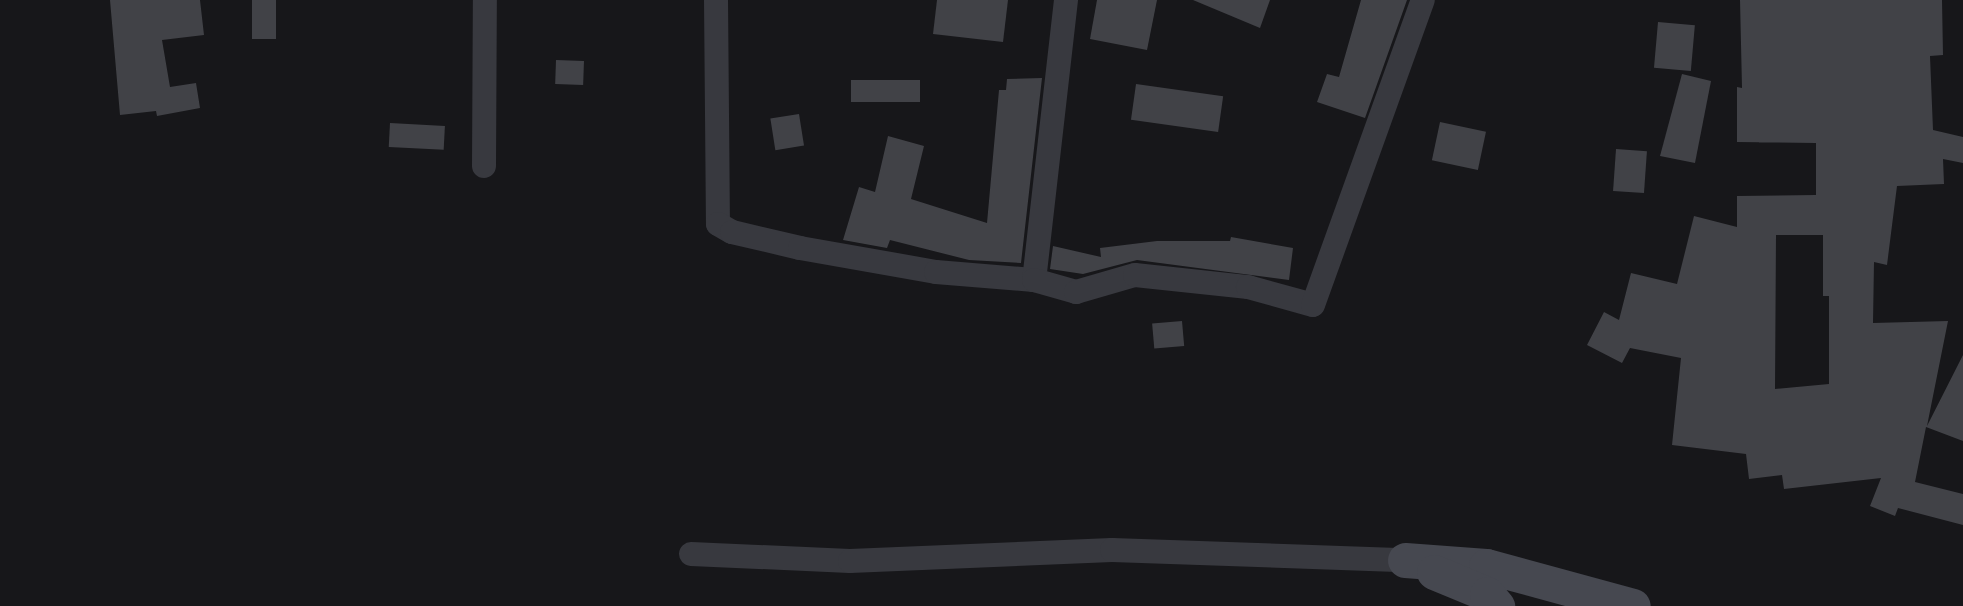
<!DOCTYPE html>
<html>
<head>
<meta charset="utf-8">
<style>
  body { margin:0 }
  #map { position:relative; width:1963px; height:606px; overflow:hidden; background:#17171a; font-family:Helvetica,sans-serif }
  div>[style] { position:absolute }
  .building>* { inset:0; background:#414247; transform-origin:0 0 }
  .street>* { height:24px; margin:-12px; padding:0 12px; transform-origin:12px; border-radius:12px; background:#38393f }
  .secondary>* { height:35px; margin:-17.5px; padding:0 17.5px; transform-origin:17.5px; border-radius:17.5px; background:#464850 }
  span { translate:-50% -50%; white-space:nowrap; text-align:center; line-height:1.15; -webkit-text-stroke:6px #121215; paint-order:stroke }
</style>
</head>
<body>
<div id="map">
  <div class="building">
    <i style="clip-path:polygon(110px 0,200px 0,204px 35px,162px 40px,170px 87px,196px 83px,200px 108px,157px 116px,156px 111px,120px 115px)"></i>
    <i style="left:252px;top:0;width:24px;height:39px"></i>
    <i style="clip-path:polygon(937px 0,1008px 0,1003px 42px,933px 34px)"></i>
    <i style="clip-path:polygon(1097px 0,1157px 0,1147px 50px,1090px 39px)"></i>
    <i style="clip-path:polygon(1193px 0,1270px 0,1260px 28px)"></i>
    <i style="clip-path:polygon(1361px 0,1407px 0,1365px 118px,1317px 102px,1327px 74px,1339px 77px)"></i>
    <i style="clip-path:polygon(evenodd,1740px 0,1942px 0,1943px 55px,1930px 56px,1933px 130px,1963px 137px,1963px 163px,1943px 159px,1944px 184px,1897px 186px,1887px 265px,1874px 262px,1873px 323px,1948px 321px,1927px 426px,1963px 355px,1963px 441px,1926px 427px,1915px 482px,1963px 494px,1963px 525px,1898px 508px,1895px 516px,1870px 506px,1881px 478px,1784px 489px,1782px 475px,1749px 479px,1746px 454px,1672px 445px,1681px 358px,1630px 348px,1622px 363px,1587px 345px,1604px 312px,1619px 320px,1631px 273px,1677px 284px,1694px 216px,1737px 227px,1737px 196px,1816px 195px,1816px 143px,1737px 142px,1737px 87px,1742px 88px,1740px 0,1776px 235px,1823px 235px,1823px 296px,1829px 296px,1829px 384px,1775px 389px,1776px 235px)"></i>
    <i style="left:1658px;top:22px;width:37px;height:46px;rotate:5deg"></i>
    <i style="left:556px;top:60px;width:28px;height:24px;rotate:2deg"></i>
    <i style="clip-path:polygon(1682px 74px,1711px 81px,1695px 163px,1660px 156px)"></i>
    <i style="clip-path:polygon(1042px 78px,1021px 263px,969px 260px,890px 240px,887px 248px,843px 240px,859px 187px,875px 192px,888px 136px,924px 146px,911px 199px,987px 223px,999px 90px,1006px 90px,1007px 79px)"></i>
    <i style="left:851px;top:80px;width:69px;height:22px"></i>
    <i style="left:1136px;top:84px;width:88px;height:36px;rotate:8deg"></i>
    <i style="left:799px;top:114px;width:32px;height:29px;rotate:81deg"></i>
    <i style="left:1440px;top:122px;width:47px;height:39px;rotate:12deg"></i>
    <i style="left:390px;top:123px;width:55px;height:24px;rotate:3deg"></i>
    <i style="left:1616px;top:149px;width:31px;height:42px;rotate:4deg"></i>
    <i style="clip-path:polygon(1231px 237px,1293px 248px,1289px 280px,1137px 260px,1083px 274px,1050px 269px,1053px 246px,1101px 257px,1100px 248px,1157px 241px,1230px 241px)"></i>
    <i style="left:1182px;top:321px;width:25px;height:30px;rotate:85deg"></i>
  </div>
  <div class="street">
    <i style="left:716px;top:0;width:224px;rotate:89.5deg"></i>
    <i style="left:718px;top:224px;width:16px;rotate:30deg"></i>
    <i style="left:732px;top:232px;width:70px;rotate:13.2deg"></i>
    <i style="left:800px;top:248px;width:138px;rotate:10deg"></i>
    <i style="left:936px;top:272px;width:98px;rotate:4.7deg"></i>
    <i style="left:1066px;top:0;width:282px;rotate:96.5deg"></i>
    <i style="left:1034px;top:280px;width:44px;rotate:15.9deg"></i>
    <i style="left:1076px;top:292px;width:61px;rotate:-16.1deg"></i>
    <i style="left:1135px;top:275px;width:114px;rotate:6.1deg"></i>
    <i style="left:1248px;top:287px;width:67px;rotate:15.5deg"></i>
    <i style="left:1313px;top:305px;width:324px;rotate:-70.2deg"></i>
    <i style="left:484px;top:166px;width:166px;rotate:-89.7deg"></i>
    <i style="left:691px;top:554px;width:159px;rotate:2.5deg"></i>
    <i style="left:850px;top:561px;width:262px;rotate:-2.4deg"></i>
    <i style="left:1112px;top:550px;width:293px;rotate:2deg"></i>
  </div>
  <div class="secondary">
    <i style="left:1405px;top:560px;width:81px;rotate:4.2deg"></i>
    <i style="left:1486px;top:566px;width:152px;rotate:15.2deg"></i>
    <i style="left:1434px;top:572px;width:57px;rotate:22.5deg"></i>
    <i style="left:1487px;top:594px;width:16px;rotate:50deg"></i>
  </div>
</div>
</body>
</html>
